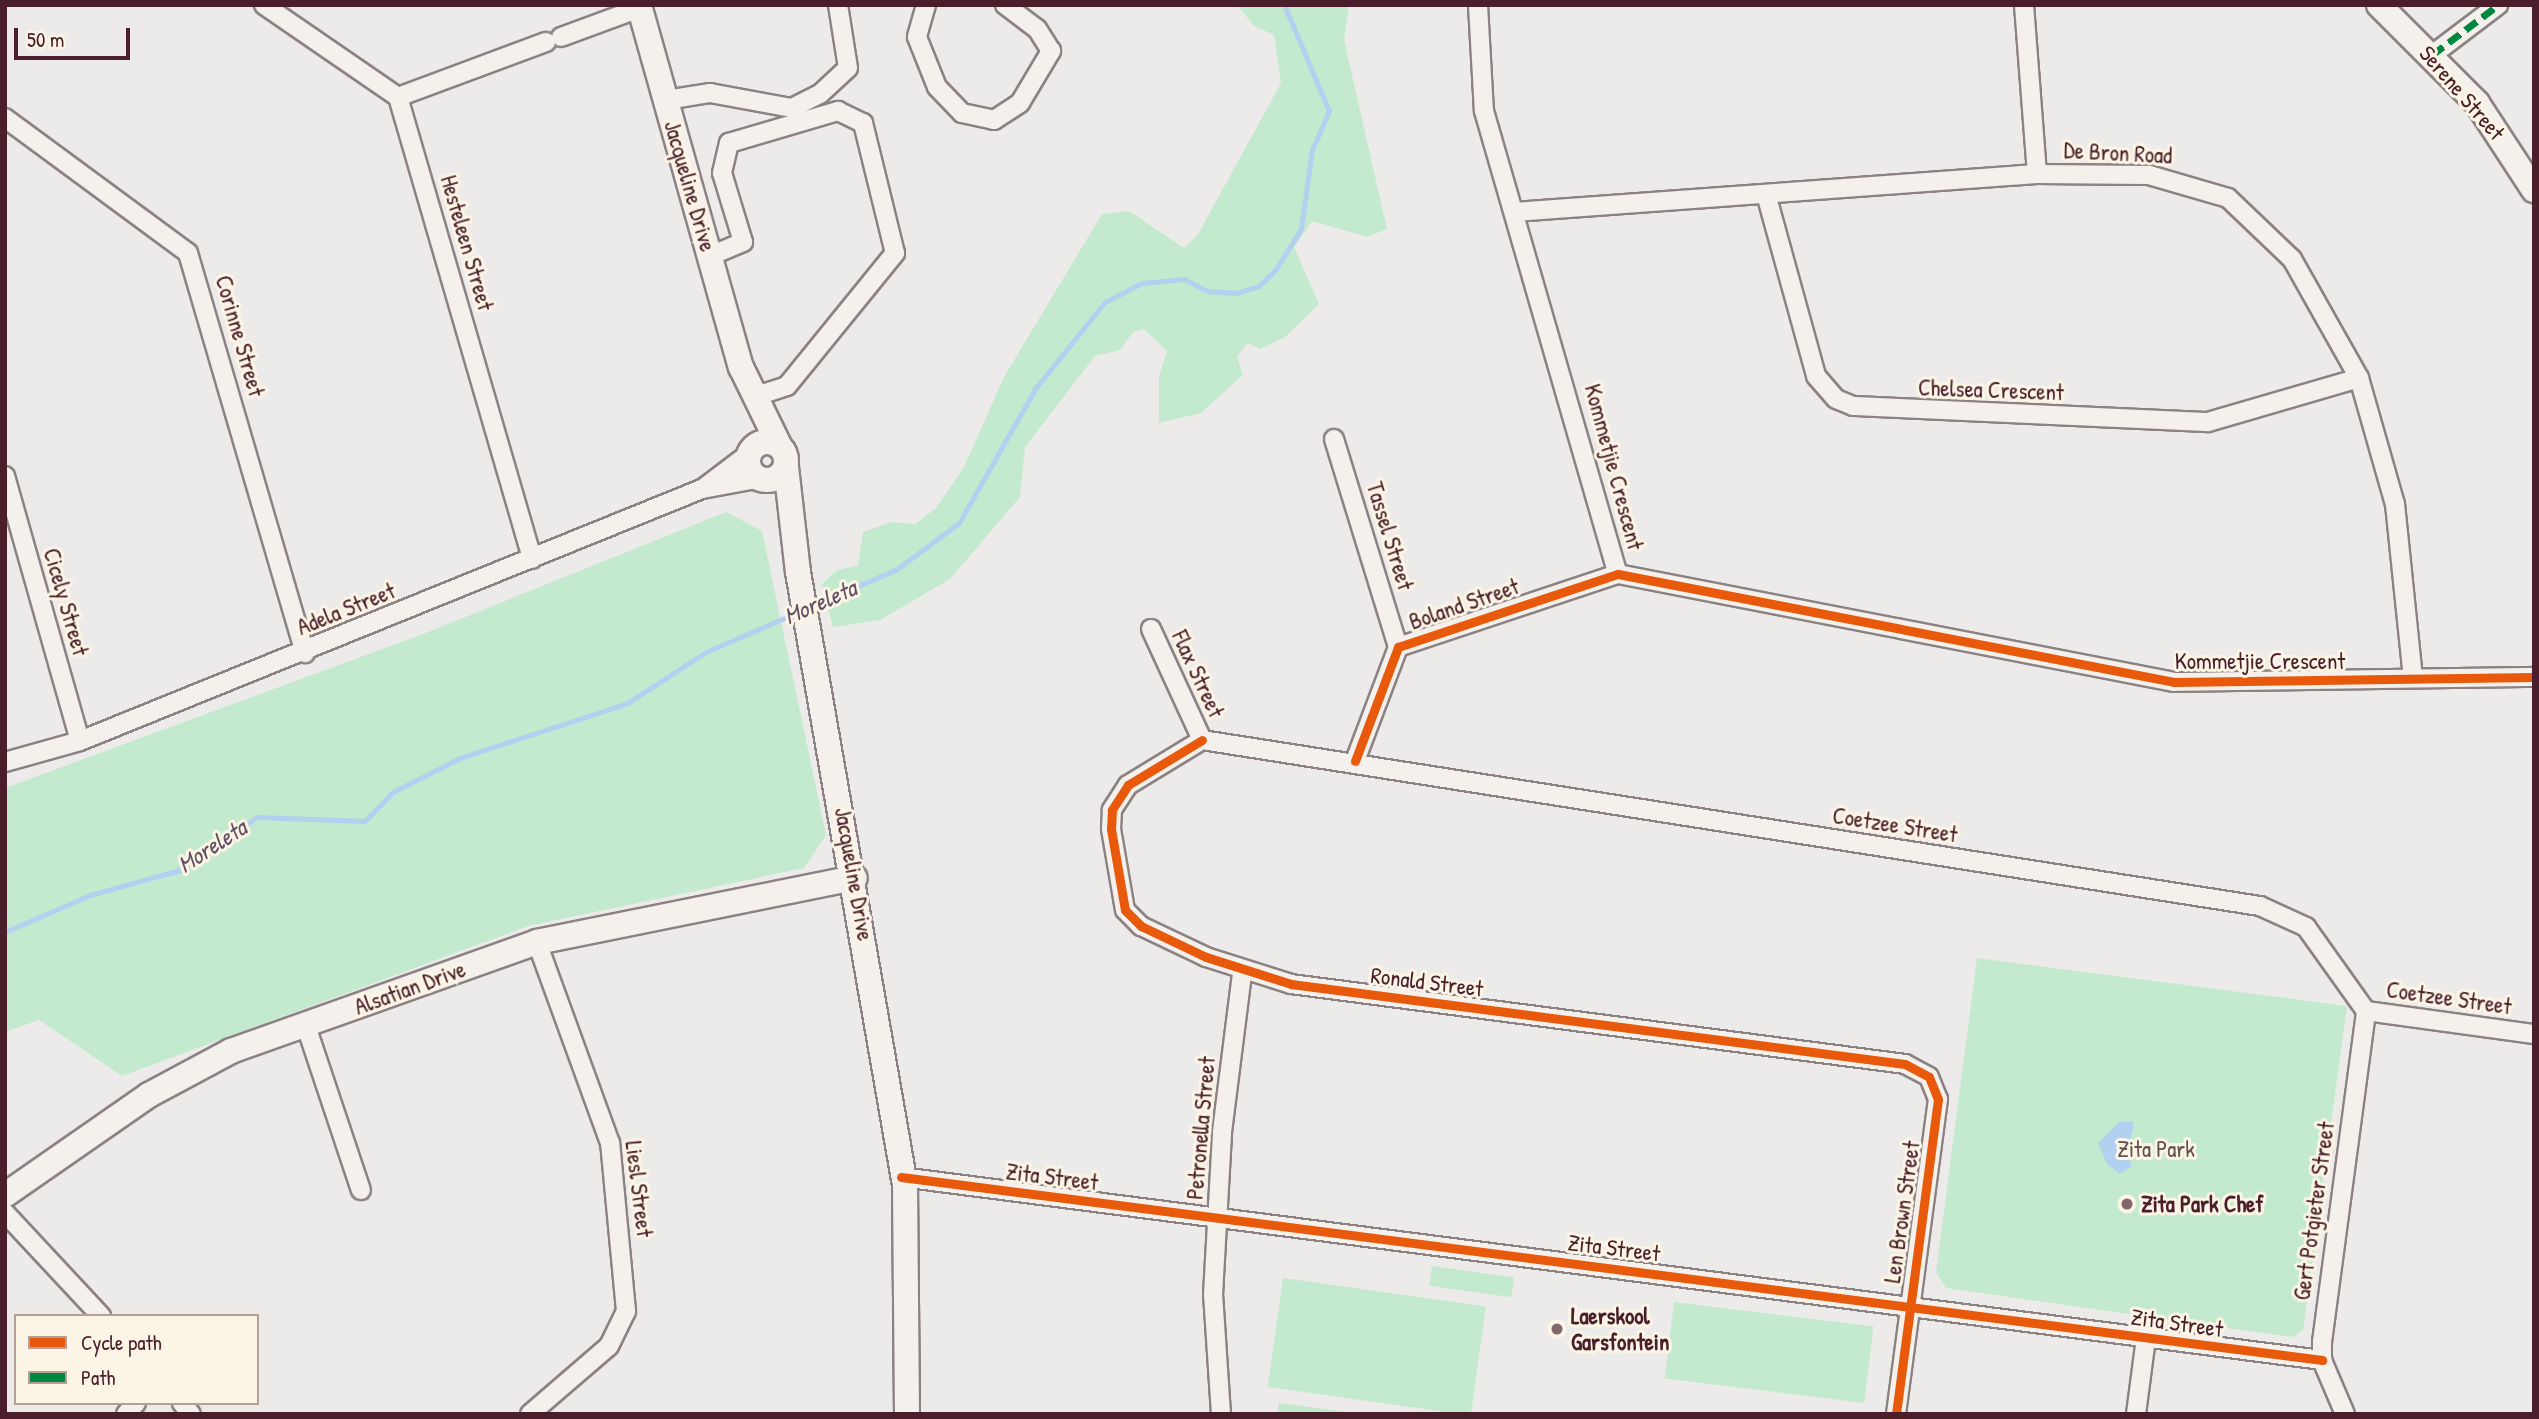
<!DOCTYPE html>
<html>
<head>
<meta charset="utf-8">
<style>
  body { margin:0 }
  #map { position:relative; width:2539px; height:1419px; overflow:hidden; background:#edebe9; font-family:"Patrick Hand",sans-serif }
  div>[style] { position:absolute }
  .green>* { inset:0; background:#c3eace; transform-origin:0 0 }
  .water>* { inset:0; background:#b2d0ef }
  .stream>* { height:4.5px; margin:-2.25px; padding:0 2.25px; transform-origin:2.25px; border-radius:2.25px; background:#b2d0ef }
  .roads { filter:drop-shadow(2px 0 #8c8284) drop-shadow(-2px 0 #8c8284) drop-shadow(0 2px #8c8284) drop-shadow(0 -2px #8c8284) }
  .street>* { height:18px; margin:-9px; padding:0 9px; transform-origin:9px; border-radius:9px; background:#f4f1ec }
  .secondary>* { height:24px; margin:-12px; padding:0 12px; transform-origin:12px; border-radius:12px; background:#f4f1ec }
  .secondary>.ring { margin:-12px; padding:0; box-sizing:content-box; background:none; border:24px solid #f4f1ec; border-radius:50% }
  .quiet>* { height:7px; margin-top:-3.5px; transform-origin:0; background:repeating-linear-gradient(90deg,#00873e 0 14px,transparent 0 21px) }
  .cycleway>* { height:9px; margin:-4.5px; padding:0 4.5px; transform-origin:4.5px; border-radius:4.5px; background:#e8590c }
  .dots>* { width:19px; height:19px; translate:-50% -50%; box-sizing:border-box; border:4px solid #fcf5e5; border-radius:50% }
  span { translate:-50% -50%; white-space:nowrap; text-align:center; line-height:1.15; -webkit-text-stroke:6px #fcf5e5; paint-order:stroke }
  .street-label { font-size:23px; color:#4a1f2b }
  .park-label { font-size:23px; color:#60524e }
  .poi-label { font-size:23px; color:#4a1f2b; font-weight:700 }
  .left { translate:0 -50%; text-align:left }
  .water-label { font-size:24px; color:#615167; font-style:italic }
  .frame { position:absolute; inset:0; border:7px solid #4a1f2b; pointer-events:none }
  .legend { position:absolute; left:14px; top:1314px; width:245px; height:91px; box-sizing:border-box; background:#fcf5e5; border:2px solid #b59f9b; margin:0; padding:9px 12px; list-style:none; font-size:21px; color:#4a1f2b }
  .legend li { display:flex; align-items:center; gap:14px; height:35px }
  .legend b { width:35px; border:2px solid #b59f9b }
  .scale { position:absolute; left:14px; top:28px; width:116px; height:32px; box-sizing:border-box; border:4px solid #4a1f2b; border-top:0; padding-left:9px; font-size:21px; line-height:24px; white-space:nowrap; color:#4a1f2b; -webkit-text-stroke:5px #fcf5e5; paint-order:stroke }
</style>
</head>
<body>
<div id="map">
  <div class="green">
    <i style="clip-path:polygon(1237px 5px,1349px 5px,1344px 40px,1387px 229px,1367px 237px,1312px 221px,1294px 247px,1319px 304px,1285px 337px,1261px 349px,1247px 343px,1237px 357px,1243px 375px,1201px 413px,1159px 423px,1159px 376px,1167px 351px,1144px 329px,1133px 332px,1120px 350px,1095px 356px,1025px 447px,1020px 497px,950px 579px,880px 620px,833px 627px,822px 584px,837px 570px,858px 566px,863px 532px,891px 522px,915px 524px,936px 508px,964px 467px,1004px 377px,1102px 214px,1129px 211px,1184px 248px,1197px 236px,1281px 83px,1274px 35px,1254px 26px)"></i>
    <i style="clip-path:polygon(726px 512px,762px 531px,826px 835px,804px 868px,528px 926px,122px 1076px,39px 1020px,5px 1032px,5px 788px,423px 634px)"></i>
    <i style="clip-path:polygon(1977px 958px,2347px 1006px,2303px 1330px,2292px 1337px,1946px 1288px,1936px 1272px)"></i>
    <i style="left:1432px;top:1266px;width:83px;height:20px;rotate:8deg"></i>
    <i style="left:1283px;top:1278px;width:205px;height:110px;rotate:8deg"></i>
    <i style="left:1674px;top:1302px;width:201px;height:77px;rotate:7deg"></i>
    <i style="clip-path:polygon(1279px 1403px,1364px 1414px,1277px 1414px)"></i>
  </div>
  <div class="water">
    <i style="clip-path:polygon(2119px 1122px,2133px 1122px,2133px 1130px,2126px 1150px,2132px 1166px,2120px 1174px,2107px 1164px,2098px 1143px)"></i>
  </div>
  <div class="stream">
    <i style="left:811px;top:607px;width:94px;rotate:-23.8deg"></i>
    <i style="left:897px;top:569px;width:77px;rotate:-36.6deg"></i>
    <i style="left:959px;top:523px;width:154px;rotate:-60.4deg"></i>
    <i style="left:1035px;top:389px;width:112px;rotate:-51.2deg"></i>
    <i style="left:1105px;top:302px;width:42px;rotate:-27.2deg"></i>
    <i style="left:1142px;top:283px;width:42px;rotate:-5.4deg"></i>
    <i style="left:1184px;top:279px;width:27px;rotate:27deg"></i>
    <i style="left:1208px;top:291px;width:28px;rotate:4deg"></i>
    <i style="left:1236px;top:293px;width:24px;rotate:-17deg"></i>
    <i style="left:1259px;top:286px;width:24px;rotate:-45deg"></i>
    <i style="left:1276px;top:269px;width:47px;rotate:-58deg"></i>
    <i style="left:1301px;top:229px;width:80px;rotate:-82.1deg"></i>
    <i style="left:1312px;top:150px;width:43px;rotate:-66.4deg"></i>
    <i style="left:1329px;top:111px;width:115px;rotate:-113deg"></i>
    <i style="left:5px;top:932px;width:93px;rotate:-23.5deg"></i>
    <i style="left:90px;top:895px;width:93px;rotate:-15.5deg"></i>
    <i style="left:180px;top:870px;width:93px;rotate:-34.5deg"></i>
    <i style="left:257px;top:817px;width:108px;rotate:2.1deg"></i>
    <i style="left:365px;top:821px;width:40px;rotate:-46deg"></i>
    <i style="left:393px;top:792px;width:75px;rotate:-26.9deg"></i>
    <i style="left:460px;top:758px;width:177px;rotate:-18.1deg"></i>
    <i style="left:628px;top:703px;width:93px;rotate:-33.2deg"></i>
    <i style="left:706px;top:652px;width:98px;rotate:-23.4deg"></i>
  </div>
  <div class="roads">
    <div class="street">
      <i style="left:264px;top:5px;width:163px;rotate:34.5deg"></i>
      <i style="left:398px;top:97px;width:481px;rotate:73.8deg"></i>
      <i style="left:926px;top:5px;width:33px;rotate:106deg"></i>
      <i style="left:917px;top:37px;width:54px;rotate:68.2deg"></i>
      <i style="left:937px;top:87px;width:36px;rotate:46deg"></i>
      <i style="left:962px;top:113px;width:33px;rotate:12deg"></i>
      <i style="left:994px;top:120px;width:31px;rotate:-33deg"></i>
      <i style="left:1020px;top:103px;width:61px;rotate:-59.2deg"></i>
      <i style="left:1051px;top:51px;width:26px;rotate:-122deg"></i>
      <i style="left:1037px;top:29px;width:40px;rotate:-143deg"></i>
      <i style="left:1478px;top:5px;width:106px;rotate:86.8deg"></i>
      <i style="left:1484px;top:111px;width:482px;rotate:73.9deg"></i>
      <i style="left:2024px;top:5px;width:169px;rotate:85.6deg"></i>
      <i style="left:561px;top:37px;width:84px;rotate:-20.2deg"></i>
      <i style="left:2432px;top:55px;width:83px;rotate:-37.1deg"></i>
      <i style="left:398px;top:97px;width:158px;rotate:-20.4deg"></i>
      <i style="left:666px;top:100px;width:45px;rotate:-9deg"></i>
      <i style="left:710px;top:93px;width:83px;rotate:10.4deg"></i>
      <i style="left:792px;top:108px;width:31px;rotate:-27deg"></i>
      <i style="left:820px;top:94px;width:38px;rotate:-43deg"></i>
      <i style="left:848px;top:68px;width:64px;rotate:-99deg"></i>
      <i style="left:5px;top:118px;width:227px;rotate:36.4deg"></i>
      <i style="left:188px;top:253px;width:417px;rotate:73.7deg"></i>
      <i style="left:1766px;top:194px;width:189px;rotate:74.6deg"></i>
      <i style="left:1816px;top:376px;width:30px;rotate:49deg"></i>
      <i style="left:1836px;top:399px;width:18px;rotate:22deg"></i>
      <i style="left:1853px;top:406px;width:355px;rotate:2.6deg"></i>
      <i style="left:2208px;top:422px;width:157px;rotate:-16.2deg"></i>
      <i style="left:1514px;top:212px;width:524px;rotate:-4.16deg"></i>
      <i style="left:2037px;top:174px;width:112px;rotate:0.5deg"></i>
      <i style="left:2149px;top:175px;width:82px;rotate:16.2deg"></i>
      <i style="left:2228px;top:198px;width:88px;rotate:43.6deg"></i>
      <i style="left:2292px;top:259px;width:137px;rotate:60.6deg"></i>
      <i style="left:2359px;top:378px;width:131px;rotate:74.1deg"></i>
      <i style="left:2395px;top:504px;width:175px;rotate:84.1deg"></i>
      <i style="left:710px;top:256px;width:36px;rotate:-23deg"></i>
      <i style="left:743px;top:242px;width:72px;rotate:-106.9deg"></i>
      <i style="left:722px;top:173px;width:31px;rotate:-77deg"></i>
      <i style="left:729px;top:143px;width:114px;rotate:-16.4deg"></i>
      <i style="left:838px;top:111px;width:28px;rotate:26deg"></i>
      <i style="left:863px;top:123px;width:134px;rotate:76.2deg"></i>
      <i style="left:895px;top:253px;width:171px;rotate:129.1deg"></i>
      <i style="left:787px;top:386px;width:35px;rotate:162deg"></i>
      <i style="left:1334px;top:439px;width:218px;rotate:72.9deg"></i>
      <i style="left:5px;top:476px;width:275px;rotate:74.2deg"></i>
      <i style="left:705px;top:487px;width:56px;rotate:-37.1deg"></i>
      <i style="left:1151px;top:629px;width:122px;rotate:65.3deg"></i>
      <i style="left:1202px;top:740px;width:87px;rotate:148.7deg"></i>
      <i style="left:1128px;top:785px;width:30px;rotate:123deg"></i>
      <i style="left:1112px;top:810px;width:19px;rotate:93deg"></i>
      <i style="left:1111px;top:829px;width:82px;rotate:80.2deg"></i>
      <i style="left:1125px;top:910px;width:23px;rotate:45deg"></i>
      <i style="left:1141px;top:926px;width:72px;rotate:25.5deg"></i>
      <i style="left:1206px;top:957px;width:89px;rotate:17.6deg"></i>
      <i style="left:1291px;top:984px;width:619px;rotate:7.42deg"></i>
      <i style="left:1905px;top:1064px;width:27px;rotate:28deg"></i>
      <i style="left:1929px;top:1077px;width:24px;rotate:68deg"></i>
      <i style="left:1938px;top:1099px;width:318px;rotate:97.6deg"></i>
      <i style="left:1202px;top:740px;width:1071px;rotate:8.92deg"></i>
      <i style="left:2260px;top:906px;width:51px;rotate:24.5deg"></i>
      <i style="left:2306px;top:927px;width:103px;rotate:54.5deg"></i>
      <i style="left:1355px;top:761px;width:122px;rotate:-69.3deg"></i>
      <i style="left:1398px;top:647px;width:232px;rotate:-18.4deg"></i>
      <i style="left:1618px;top:574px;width:566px;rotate:10.99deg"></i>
      <i style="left:2174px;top:682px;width:360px;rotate:-0.8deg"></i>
      <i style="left:5px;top:762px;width:78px;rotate:-15.6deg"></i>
      <i style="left:80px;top:741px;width:671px;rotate:-22.06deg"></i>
      <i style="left:702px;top:489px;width:60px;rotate:-10.6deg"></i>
      <i style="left:2366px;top:1011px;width:170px;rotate:7.8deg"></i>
      <i style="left:306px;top:1026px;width:173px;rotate:71.5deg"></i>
      <i style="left:901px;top:1177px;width:1433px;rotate:7.34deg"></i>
      <i style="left:5px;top:1213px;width:141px;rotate:47deg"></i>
      <i style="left:182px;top:1403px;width:14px;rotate:51deg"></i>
      <i style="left:126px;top:1414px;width:15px;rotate:-48deg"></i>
      <i style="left:530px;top:1414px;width:104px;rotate:-40.7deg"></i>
      <i style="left:609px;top:1346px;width:39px;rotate:-64deg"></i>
      <i style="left:626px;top:1311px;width:169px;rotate:-95.4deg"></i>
      <i style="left:610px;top:1143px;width:214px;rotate:-110deg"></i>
      <i style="left:1221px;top:1414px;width:119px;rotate:-93.8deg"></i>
      <i style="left:1213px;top:1295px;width:163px;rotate:-86.8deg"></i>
      <i style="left:1222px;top:1132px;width:160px;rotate:-82.8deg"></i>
      <i style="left:2136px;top:1414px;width:77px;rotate:-82.5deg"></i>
      <i style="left:2345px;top:1414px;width:59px;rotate:-113.1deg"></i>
      <i style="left:2322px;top:1360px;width:18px;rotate:-90deg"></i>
      <i style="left:2322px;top:1342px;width:334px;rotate:-82.4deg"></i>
    </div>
    <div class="secondary">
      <i style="left:639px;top:5px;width:376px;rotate:74.3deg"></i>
      <i style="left:741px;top:367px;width:87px;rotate:64deg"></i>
      <i style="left:2379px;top:5px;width:139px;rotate:45deg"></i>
      <i style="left:2477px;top:103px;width:104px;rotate:56.8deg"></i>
      <i class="ring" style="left:748px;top:442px;width:14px;height:14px"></i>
      <i style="left:786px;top:467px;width:106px;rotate:83.5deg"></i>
      <i style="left:798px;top:572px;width:622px;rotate:80.1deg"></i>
      <i style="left:905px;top:1185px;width:229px;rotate:89.5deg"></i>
      <i style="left:5px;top:1195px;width:175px;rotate:-34.8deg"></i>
      <i style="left:149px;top:1095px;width:93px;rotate:-28.2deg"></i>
      <i style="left:231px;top:1051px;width:325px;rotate:-19.6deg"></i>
      <i style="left:537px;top:942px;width:324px;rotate:-11.4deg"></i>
    </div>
  </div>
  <div class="quiet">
    <i style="left:2432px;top:55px;width:83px;rotate:-37.1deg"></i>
  </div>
  <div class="cycleway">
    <i style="left:1202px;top:740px;width:87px;rotate:148.7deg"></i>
    <i style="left:1128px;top:785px;width:30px;rotate:123deg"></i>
    <i style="left:1112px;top:810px;width:19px;rotate:93deg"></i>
    <i style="left:1111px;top:829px;width:82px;rotate:80.2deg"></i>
    <i style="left:1125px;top:910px;width:23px;rotate:45deg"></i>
    <i style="left:1141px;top:926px;width:72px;rotate:25.5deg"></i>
    <i style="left:1206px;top:957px;width:89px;rotate:17.6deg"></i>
    <i style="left:1291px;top:984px;width:619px;rotate:7.42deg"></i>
    <i style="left:1905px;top:1064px;width:27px;rotate:28deg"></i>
    <i style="left:1929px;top:1077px;width:24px;rotate:68deg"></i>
    <i style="left:1938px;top:1099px;width:318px;rotate:97.6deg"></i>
    <i style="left:1355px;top:761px;width:122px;rotate:-69.3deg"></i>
    <i style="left:1398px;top:647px;width:232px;rotate:-18.4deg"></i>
    <i style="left:1618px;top:574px;width:566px;rotate:10.99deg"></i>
    <i style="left:2174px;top:682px;width:360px;rotate:-0.8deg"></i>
    <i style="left:901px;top:1177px;width:1433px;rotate:7.34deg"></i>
  </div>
  <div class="dots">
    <i style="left:2127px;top:1204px;background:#83666e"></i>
    <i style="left:1557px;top:1329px;background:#83666e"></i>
  </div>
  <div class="street-label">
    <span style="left:2462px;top:93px;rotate:49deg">Serene Street</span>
    <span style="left:2118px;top:153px;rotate:3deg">De Bron Road</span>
    <span style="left:690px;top:186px;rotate:74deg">Jacqueline Drive</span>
    <span style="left:467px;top:243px;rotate:74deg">Hesteleen Street</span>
    <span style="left:240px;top:336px;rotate:74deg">Corinne Street</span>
    <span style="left:1991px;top:390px;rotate:2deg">Chelsea Crescent</span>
    <span style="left:1614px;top:467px;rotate:75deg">Kommetjie Crescent</span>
    <span style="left:1390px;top:536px;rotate:73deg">Tassel Street</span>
    <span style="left:66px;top:602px;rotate:74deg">Cicely Street</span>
    <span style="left:1464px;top:604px;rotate:-19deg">Boland Street</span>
    <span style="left:346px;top:609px;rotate:-22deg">Adela Street</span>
    <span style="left:2260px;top:661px">Kommetjie Crescent</span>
    <span style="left:1198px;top:674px;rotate:65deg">Flax Street</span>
    <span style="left:1895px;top:825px;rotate:9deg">Coetzee Street</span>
    <span style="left:854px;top:874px;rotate:80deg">Jacqueline Drive</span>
    <span style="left:1427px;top:982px;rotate:7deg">Ronald Street</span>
    <span style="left:410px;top:988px;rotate:-20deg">Alsatian Drive</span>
    <span style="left:2449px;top:998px;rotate:8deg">Coetzee Street</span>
    <span style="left:1201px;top:1128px;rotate:-85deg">Petronella Street</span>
    <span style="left:1052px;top:1177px;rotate:7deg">Zita Street</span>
    <span style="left:639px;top:1189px;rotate:83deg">Liesl Street</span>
    <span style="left:2314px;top:1211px;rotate:-82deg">Gert Potgieter Street</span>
    <span style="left:1902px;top:1212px;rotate:-82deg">Len Brown Street</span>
    <span style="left:1614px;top:1248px;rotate:7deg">Zita Street</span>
    <span style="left:2177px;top:1323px;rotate:8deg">Zita Street</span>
  </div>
  <div class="park-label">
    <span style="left:2156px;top:1149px">Zita Park</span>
  </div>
  <div class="poi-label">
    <span class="left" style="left:2141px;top:1204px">Zita Park Chef</span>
    <span class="left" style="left:1571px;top:1329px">Laerskool<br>Garsfontein</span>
  </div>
  <div class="water-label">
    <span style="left:820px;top:602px;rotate:-24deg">Moreleta</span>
    <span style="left:212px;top:846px;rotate:-33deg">Moreleta</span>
  </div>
  <div class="frame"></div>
  <ul class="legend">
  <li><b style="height:9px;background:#e8590c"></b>Cycle path</li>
  <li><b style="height:9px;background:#00873e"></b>Path</li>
  </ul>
  <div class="scale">50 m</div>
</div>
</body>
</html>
